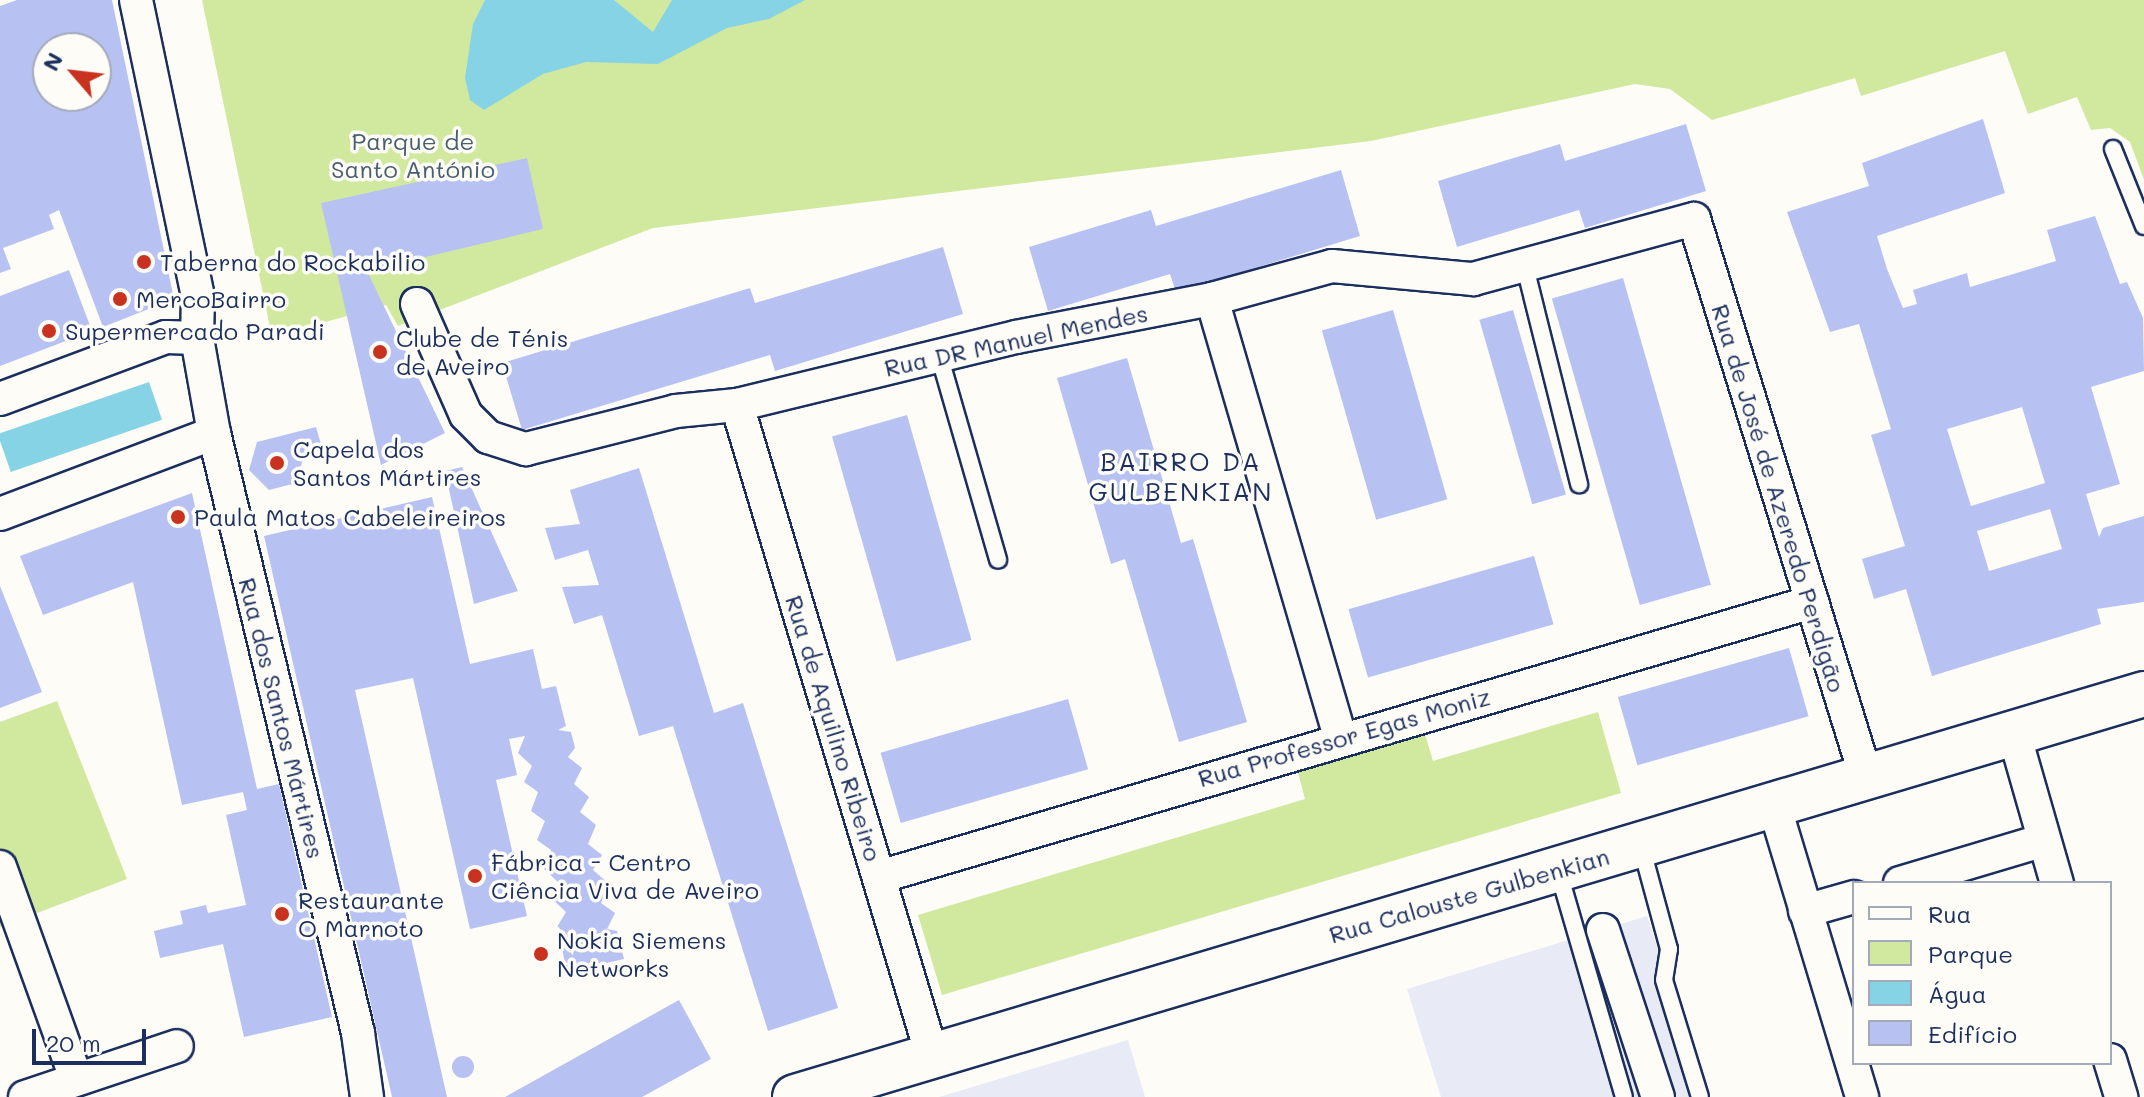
<!DOCTYPE html>
<html>
<head>
<meta charset="utf-8">
<style>
  body { margin:0 }
  #map { position:relative; width:2144px; height:1097px; overflow:hidden; background:#fdfcf7; font-family:Mali,sans-serif }
  div>[style] { position:absolute }
  .built>* { inset:0; background:#e8ebf6 }
  .green>* { inset:0; background:#d1e99e }
  .water>* { inset:0; background:#86d3e5; transform-origin:0 0 }
  .building>* { inset:0; background:#b7c2f3; transform-origin:0 0 }
  .round { border-radius:50% }
  .roads { filter:drop-shadow(2px 0 #1b2f5e) drop-shadow(-2px 0 #1b2f5e) drop-shadow(0 2px #1b2f5e) drop-shadow(0 -2px #1b2f5e) }
  .lane>* { height:16px; margin:-8px; padding:0 8px; transform-origin:8px; border-radius:8px; background:#fdfcf7 }
  .street>* { height:32px; margin:-16px; padding:0 16px; transform-origin:16px; border-radius:16px; background:#fdfcf7 }
  .secondary>* { height:44px; margin:-22px; padding:0 22px; transform-origin:22px; border-radius:22px; background:#fdfcf7 }
  .dots>* { width:22px; height:22px; translate:-50% -50%; box-sizing:border-box; border:4px solid #fdfcf7; border-radius:50% }
  span { translate:-50% -50%; white-space:nowrap; text-align:center; line-height:1.15; -webkit-text-stroke:7px #fdfcf7; paint-order:stroke }
  .park-label { font-size:24px; color:#485e6e }
  .poi-label { font-size:24px; color:#1b2f5e }
  .left { translate:0 -50%; text-align:left }
  .street-label { font-size:24px; color:#1b2f5e }
  .neighbourhood-label { font-size:26px; color:#1b2f5e; letter-spacing:2px }
  .legend { position:absolute; left:1852px; top:881px; width:260px; height:184px; box-sizing:border-box; background:#fdfcf7; border:2px solid #a3aaba; margin:0; padding:10px 14px; list-style:none; font-size:24px; color:#1b2f5e }
  .legend li { display:flex; align-items:center; gap:16px; height:40px }
  .legend b { width:40px; border:2px solid #a3aaba }
  .north { position:absolute; left:32px; top:32px; width:80px; height:80px; box-sizing:border-box; background:#fdfcf7; border:2px solid #a3aaba; border-radius:50%; rotate:298deg; font-size:22px; font-weight:700; line-height:32px; text-align:center; color:#1b2f5e }
  .north::after { content:''; display:block; margin:auto; width:28px; height:36px; background:#c8321e; clip-path:polygon(50% 0,100% 100%,50% 72%,0 100%) }
  .scale { position:absolute; left:32px; top:1029px; width:114px; height:36px; box-sizing:border-box; border:4px solid #1b2f5e; border-top:0; padding-left:10px; font-size:24px; line-height:28px; white-space:nowrap; color:#1b2f5e; -webkit-text-stroke:6px #fdfcf7; paint-order:stroke }
</style>
</head>
<body>
<div id="map">
  <div class="built">
    <i style="clip-path:polygon(1647px 916px,1707px 1097px,1441px 1097px,1407px 989px)"></i>
    <i style="clip-path:polygon(1128px 1040px,1145px 1097px,939px 1097px)"></i>
  </div>
  <div class="green">
    <i style="clip-path:polygon(202px 0,2144px 0,2144px 180px,2130px 142px,2110px 128px,2091px 130px,2077px 97px,2028px 114px,2005px 51px,1861px 96px,1855px 78px,1712px 120px,1670px 89px,1635px 84px,1371px 141px,653px 228px,398px 326px,386px 305px,272px 337px)"></i>
    <i style="clip-path:polygon(57px 701px,127px 879px,0 927px,0 722px)"></i>
    <i style="clip-path:polygon(1598px 712px,1621px 793px,942px 995px,918px 915px,1305px 799px,1297px 769px,1424px 731px,1433px 761px)"></i>
  </div>
  <div class="water">
    <i style="clip-path:polygon(485px 0,614px 0,653px 32px,672px 0,805px 0,769px 19px,727px 28px,658px 64px,586px 62px,543px 74px,484px 110px,470px 100px,465px 78px,473px 24px)"></i>
    <i style="left:149px;top:382px;width:40px;height:160px;rotate:71deg"></i>
  </div>
  <div class="building">
    <i style="clip-path:polygon(evenodd,17px 0,112px 0,174px 299px,103px 327px,59px 210px,49px 215px,54px 229px,3px 248px,11px 269px,0 273px,0 6px,17px 0,48px 48px,96px 48px,96px 96px,48px 96px,48px 48px)"></i>
    <i style="clip-path:polygon(evenodd,1983px 119px,2005px 193px,1877px 236px,1887px 269px,1903px 308px,1917px 304px,1913px 290px,1967px 273px,1970px 287px,2056px 261px,2047px 230px,2095px 216px,2120px 284px,2127px 282px,2143px 318px,2144px 371px,2091px 387px,2120px 484px,2086px 494px,2099px 537px,2103px 528px,2144px 516px,2144px 602px,2097px 609px,2101px 624px,1932px 676px,1906px 589px,1874px 599px,1862px 559px,1905px 546px,1871px 435px,1891px 429px,1859px 324px,1830px 332px,1787px 212px,1869px 186px,1862px 163px,1983px 119px,2022px 407px,2045px 483px,1971px 506px,1947px 429px,2022px 407px,1983px 119px,2050px 509px,2062px 549px,1989px 571px,1977px 531px,2050px 509px)"></i>
    <i style="clip-path:polygon(1686px 124px,1706px 191px,1585px 228px,1579px 210px,1457px 247px,1438px 181px,1560px 144px,1565px 161px)"></i>
    <i style="clip-path:polygon(527px 158px,543px 229px,367px 271px,445px 433px,381px 465px,321px 203px)"></i>
    <i style="clip-path:polygon(1341px 170px,1360px 236px,1176px 292px,1170px 274px,1048px 311px,1029px 247px,1151px 210px,1156px 226px)"></i>
    <i style="clip-path:polygon(943px 247px,963px 314px,775px 371px,770px 355px,522px 430px,502px 363px,750px 288px,755px 303px)"></i>
    <i style="clip-path:polygon(69px 270px,92px 331px,0 366px,0 296px)"></i>
    <i style="left:1623px;top:278px;width:319px;height:74px;rotate:74deg"></i>
    <i style="left:1393px;top:310px;width:197px;height:74px;rotate:74deg"></i>
    <i style="left:1513px;top:310px;width:192px;height:35px;rotate:74deg"></i>
    <i style="clip-path:polygon(1127px 358px,1181px 543px,1193px 539px,1247px 722px,1179px 742px,1125px 559px,1111px 564px,1057px 378px)"></i>
    <i style="left:907px;top:415px;width:234px;height:78px;rotate:74deg"></i>
    <i style="clip-path:polygon(316px 427px,323px 451px,304px 456px,296px 483px,269px 490px,249px 470px,257px 442px)"></i>
    <i style="clip-path:polygon(462px 467px,518px 591px,474px 604px,445px 471px)"></i>
    <i style="clip-path:polygon(639px 468px,714px 713px,743px 703px,838px 1008px,768px 1031px,673px 726px,639px 736px,602px 615px,574px 624px,562px 587px,599px 585px,588px 550px,555px 560px,545px 528px,580px 524px,570px 490px)"></i>
    <i style="clip-path:polygon(192px 493px,257px 789px,279px 784px,332px 1017px,244px 1037px,223px 944px,160px 958px,154px 931px,183px 924px,180px 911px,206px 905px,208px 913px,246px 905px,226px 815px,247px 810px,243px 792px,182px 805px,133px 582px,43px 615px,20px 556px)"></i>
    <i style="clip-path:polygon(432px 497px,470px 664px,533px 649px,542px 689px,556px 686px,566px 726px,558px 730px,571px 732px,575px 748px,568px 757px,582px 768px,574px 784px,589px 797px,580px 812px,596px 825px,588px 844px,602px 855px,593px 870px,609px 884px,601px 903px,615px 913px,607px 929px,617px 931px,624px 959px,567px 972px,561px 944px,572px 942px,557px 927px,566px 912px,551px 898px,559px 883px,544px 869px,551px 850px,537px 840px,545px 821px,531px 811px,538px 792px,524px 782px,532px 766px,518px 753px,525px 736px,509px 739px,517px 775px,496px 780px,527px 916px,470px 929px,413px 678px,355px 690px,447px 1097px,392px 1097px,264px 536px)"></i>
    <i style="left:1534px;top:556px;width:71px;height:193px;rotate:74deg"></i>
    <i style="clip-path:polygon(0 586px,42px 692px,0 708px)"></i>
    <i style="left:1789px;top:648px;width:71px;height:178px;rotate:74deg"></i>
    <i style="left:1068px;top:699px;width:73px;height:195px;rotate:74deg"></i>
    <i style="clip-path:polygon(679px 1000px,711px 1059px,642px 1097px,505px 1097px)"></i>
    <i class="round" style="left:452px;top:1056px;width:22px;height:22px"></i>
  </div>
  <div class="roads">
    <div class="lane">
      <i style="left:2113px;top:149px;width:83px;rotate:68.1deg"></i>
      <i style="left:1525px;top:267px;width:224px;rotate:76deg"></i>
      <i style="left:939px;top:355px;width:213px;rotate:73.9deg"></i>
      <i style="left:1641px;top:846px;width:107px;rotate:74.8deg"></i>
      <i style="left:1669px;top:949px;width:31px;rotate:99deg"></i>
      <i style="left:1664px;top:980px;width:122px;rotate:72.9deg"></i>
      <i style="left:1558px;top:870px;width:236px;rotate:73.8deg"></i>
    </div>
    <div class="street">
      <i style="left:136px;top:0;width:303px;rotate:78.2deg"></i>
      <i style="left:198px;top:297px;width:41px;rotate:91.4deg"></i>
      <i style="left:197px;top:338px;width:97px;rotate:79.9deg"></i>
      <i style="left:214px;top:433px;width:617px;rotate:76.5deg"></i>
      <i style="left:358px;top:1033px;width:65px;rotate:82deg"></i>
      <i style="left:1212px;top:299px;width:457px;rotate:73.7deg"></i>
      <i style="left:417px;top:304px;width:121px;rotate:66.2deg"></i>
      <i style="left:466px;top:415px;width:31px;rotate:45deg"></i>
      <i style="left:488px;top:437px;width:40px;rotate:18deg"></i>
      <i style="left:526px;top:449px;width:155px;rotate:-14.2deg"></i>
      <i style="left:676px;top:411px;width:61px;rotate:-5.6deg"></i>
      <i style="left:737px;top:405px;width:287px;rotate:-13.7deg"></i>
      <i style="left:1016px;top:337px;width:200px;rotate:-11deg"></i>
      <i style="left:1212px;top:299px;width:124px;rotate:-15.4deg"></i>
      <i style="left:1332px;top:266px;width:142px;rotate:5.3deg"></i>
      <i style="left:1473px;top:279px;width:229px;rotate:-15.2deg"></i>
      <i style="left:1694px;top:219px;width:584px;rotate:72.87deg"></i>
      <i style="left:0;top:399px;width:177px;rotate:-20.5deg"></i>
      <i style="left:166px;top:337px;width:31px;rotate:2deg"></i>
      <i style="left:737px;top:405px;width:675px;rotate:73.31deg"></i>
      <i style="left:0;top:514px;width:229px;rotate:-20.7deg"></i>
      <i style="left:2013px;top:730px;width:159px;rotate:74deg"></i>
      <i style="left:1774px;top:805px;width:305px;rotate:73.2deg"></i>
      <i style="left:0;top:867px;width:224px;rotate:70.2deg"></i>
      <i style="left:879px;top:877px;width:973px;rotate:-16.42deg"></i>
      <i style="left:1900px;top:883px;width:150px;rotate:-16.6deg"></i>
      <i style="left:1805px;top:911px;width:51px;rotate:-15.9deg"></i>
      <i style="left:1603px;top:930px;width:176px;rotate:71.8deg"></i>
      <i style="left:2110px;top:1060px;width:39px;rotate:73deg"></i>
      <i style="left:25px;top:1097px;width:160px;rotate:-18.5deg"></i>
    </div>
    <div class="secondary">
      <i style="left:795px;top:1097px;width:1408px;rotate:-16.63deg"></i>
    </div>
  </div>
  <div class="dots">
    <i style="left:144px;top:262px;background:#c8321e"></i>
    <i style="left:120px;top:299px;background:#c8321e"></i>
    <i style="left:49px;top:331px;background:#c8321e"></i>
    <i style="left:380px;top:352px;background:#c8321e"></i>
    <i style="left:277px;top:463px;background:#c8321e"></i>
    <i style="left:178px;top:517px;background:#c8321e"></i>
    <i style="left:475px;top:876px;background:#c8321e"></i>
    <i style="left:282px;top:914px;background:#c8321e"></i>
    <i style="left:541px;top:954px;background:#c8321e"></i>
  </div>
  <div class="park-label">
    <span style="left:413px;top:155px">Parque de<br>Santo António</span>
  </div>
  <div class="poi-label">
    <span class="left" style="left:160px;top:262px">Taberna do Rockabilio</span>
    <span class="left" style="left:136px;top:299px">MercoBairro</span>
    <span class="left" style="left:65px;top:331px">Supermercado Paradi</span>
    <span class="left" style="left:396px;top:352px">Clube de Ténis<br>de Aveiro</span>
    <span class="left" style="left:293px;top:463px">Capela dos<br>Santos Mártires</span>
    <span class="left" style="left:194px;top:517px">Paula Matos Cabeleireiros</span>
    <span class="left" style="left:491px;top:876px">Fábrica - Centro<br>Ciência Viva de Aveiro</span>
    <span class="left" style="left:298px;top:914px">Restaurante<br>O Marnoto</span>
    <span class="left" style="left:557px;top:954px">Nokia Siemens<br>Networks</span>
  </div>
  <div class="street-label">
    <span style="left:1016px;top:340px;rotate:-12deg">Rua DR Manuel Mendes</span>
    <span style="left:1779px;top:498px;rotate:73deg">Rua de José de Azeredo Perdigão</span>
    <span style="left:282px;top:718px;rotate:76deg">Rua dos Santos Mártires</span>
    <span style="left:834px;top:728px;rotate:73deg">Rua de Aquilino Ribeiro</span>
    <span style="left:1344px;top:737px;rotate:-16deg">Rua Professor Egas Moniz</span>
    <span style="left:1469px;top:895px;rotate:-16deg">Rua Calouste Gulbenkian</span>
  </div>
  <div class="neighbourhood-label">
    <span style="left:1181px;top:477px">BAIRRO DA<br>GULBENKIAN</span>
  </div>
  <ul class="legend">
  <li><b style="height:10px;background:#fdfcf7"></b>Rua</li>
  <li><b style="height:22px;background:#d1e99e"></b>Parque</li>
  <li><b style="height:22px;background:#86d3e5"></b>Água</li>
  <li><b style="height:22px;background:#b7c2f3"></b>Edifício</li>
  </ul>
  <div class="north">N</div>
  <div class="scale">20 m</div>
</div>
</body>
</html>
